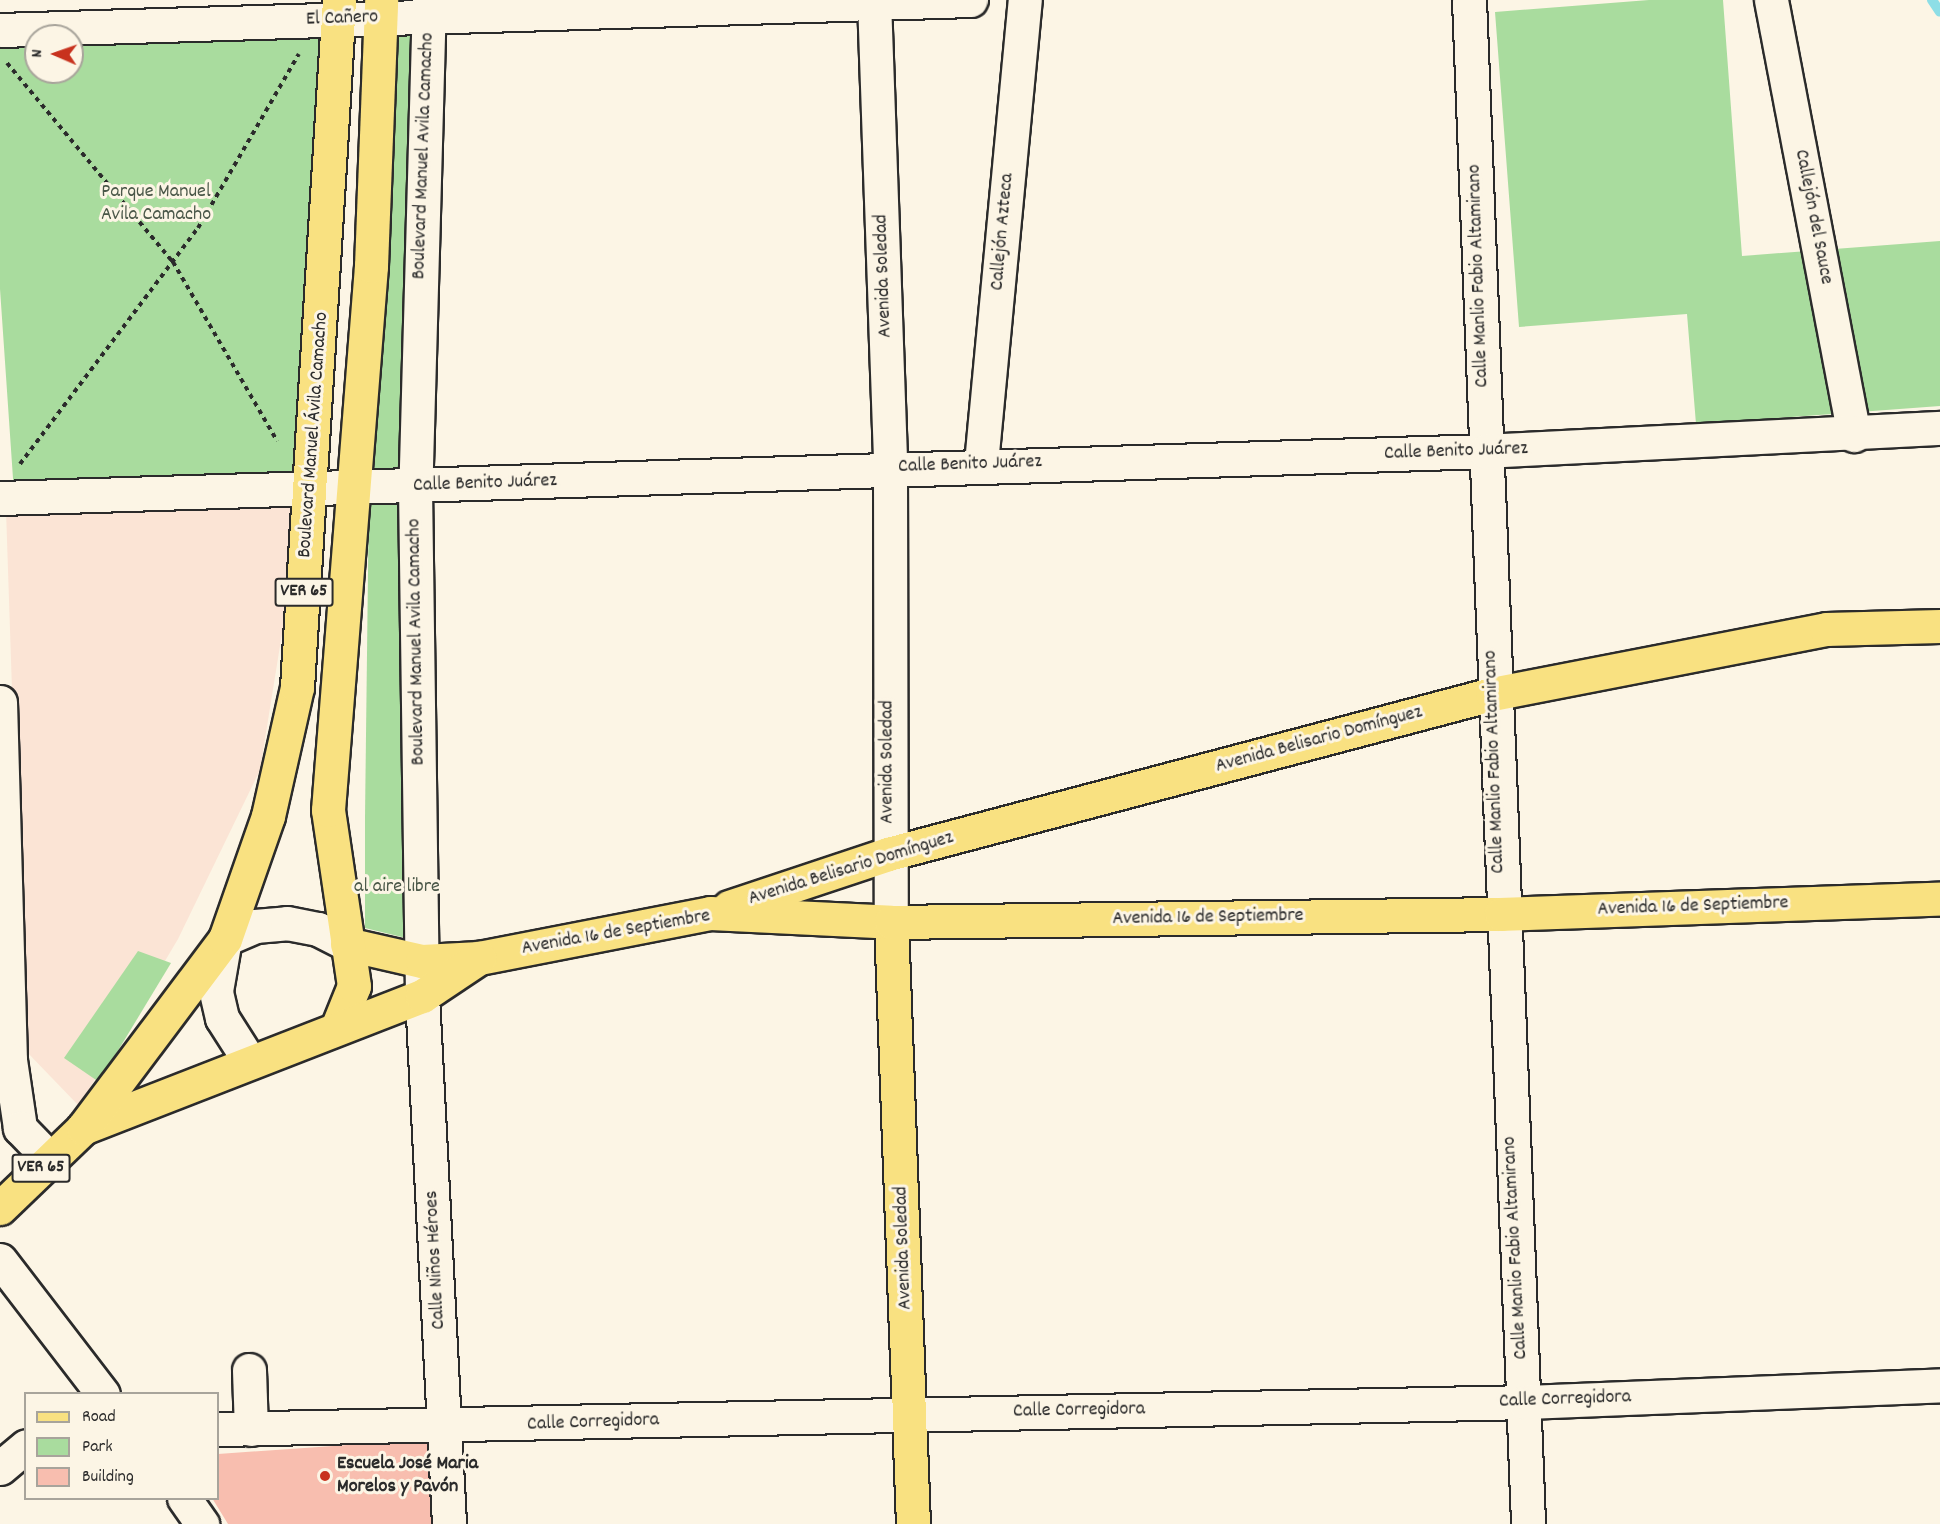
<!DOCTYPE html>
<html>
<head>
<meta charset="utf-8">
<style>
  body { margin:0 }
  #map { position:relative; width:1940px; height:1524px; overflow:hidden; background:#fcf5e5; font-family:Dekko,sans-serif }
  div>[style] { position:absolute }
  .built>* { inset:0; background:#fbe4d5 }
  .green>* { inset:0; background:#a9dc9e }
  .stream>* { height:10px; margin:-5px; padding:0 5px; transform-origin:5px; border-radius:5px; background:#8ddee6 }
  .building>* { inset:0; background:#f8beaf }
  .path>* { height:4px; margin-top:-2px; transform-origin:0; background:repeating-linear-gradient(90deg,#2b2b2b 0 4.5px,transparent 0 9px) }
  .roads { filter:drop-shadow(2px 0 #2b2b2b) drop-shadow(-2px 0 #2b2b2b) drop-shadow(0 2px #2b2b2b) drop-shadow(0 -2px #2b2b2b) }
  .minor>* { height:33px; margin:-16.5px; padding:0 16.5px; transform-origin:16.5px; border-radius:16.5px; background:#fcf5e5 }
  .major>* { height:33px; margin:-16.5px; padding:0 16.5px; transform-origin:16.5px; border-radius:16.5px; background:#f9e181 }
  .dots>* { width:16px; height:16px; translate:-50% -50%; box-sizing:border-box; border:3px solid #fcf5e5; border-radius:50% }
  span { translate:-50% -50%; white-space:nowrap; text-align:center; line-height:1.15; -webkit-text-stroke:6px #fcf5e5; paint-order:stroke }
  .shield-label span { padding:2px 4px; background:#fcf5e5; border:2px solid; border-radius:4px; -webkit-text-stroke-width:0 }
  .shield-label { font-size:18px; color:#2b2b2b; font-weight:700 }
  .street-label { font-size:20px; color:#2b2b2b }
  .park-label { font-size:20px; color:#4a5748 }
  .poi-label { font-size:20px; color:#2b2b2b; font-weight:700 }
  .left { translate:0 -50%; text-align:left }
  .legend { position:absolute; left:24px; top:1392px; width:195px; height:108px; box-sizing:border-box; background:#fcf5e5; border:2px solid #a8a49b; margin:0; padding:8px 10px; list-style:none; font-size:18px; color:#2b2b2b }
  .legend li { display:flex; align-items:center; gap:12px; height:30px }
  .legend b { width:30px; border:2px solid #a8a49b }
  .north { position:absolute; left:24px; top:24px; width:60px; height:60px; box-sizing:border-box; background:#fcf5e5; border:2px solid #a8a49b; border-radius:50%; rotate:272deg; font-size:16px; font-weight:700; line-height:24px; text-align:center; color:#2b2b2b }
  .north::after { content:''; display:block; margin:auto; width:21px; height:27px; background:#c8321e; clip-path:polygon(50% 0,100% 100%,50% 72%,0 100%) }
</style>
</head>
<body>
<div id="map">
  <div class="built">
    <i style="clip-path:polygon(304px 497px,260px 770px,178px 939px,79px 1106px,24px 1049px,6px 510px)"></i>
  </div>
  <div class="green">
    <i style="clip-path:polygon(1649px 0,1723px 0,1742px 256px,1940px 241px,1940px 406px,1696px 424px,1687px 314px,1519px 327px,1495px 12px)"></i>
    <i style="clip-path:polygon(388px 22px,422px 22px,412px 484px,369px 484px)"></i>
    <i style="clip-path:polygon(evenodd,320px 24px,301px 482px,14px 493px,0 289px,0 32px,320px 24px,36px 36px,72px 36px,72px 72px,36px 72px,36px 36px)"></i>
    <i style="clip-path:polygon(413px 489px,410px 939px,365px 928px,365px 817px,369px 491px)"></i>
    <i style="clip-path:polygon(138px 951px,171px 963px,99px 1082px,64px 1058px)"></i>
  </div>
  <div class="stream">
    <i style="left:1932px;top:0;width:14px;rotate:56deg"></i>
  </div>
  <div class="building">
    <i style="clip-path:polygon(434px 1439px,432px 1524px,228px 1524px,212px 1498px,218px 1498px,218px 1454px)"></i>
  </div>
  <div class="path">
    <i style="left:7px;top:63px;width:259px;rotate:50.2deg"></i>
    <i style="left:173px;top:262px;width:207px;rotate:59.8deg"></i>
    <i style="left:20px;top:464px;width:296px;rotate:-53deg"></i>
    <i style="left:198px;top:228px;width:201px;rotate:-59.9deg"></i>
  </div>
  <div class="roads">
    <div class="minor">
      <i style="left:429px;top:0;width:487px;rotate:91.6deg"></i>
      <i style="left:415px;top:487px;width:509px;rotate:89.21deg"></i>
      <i style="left:422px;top:996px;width:529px;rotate:87.07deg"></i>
      <i style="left:874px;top:0;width:468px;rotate:88deg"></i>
      <i style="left:890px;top:468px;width:454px;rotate:89.9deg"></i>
      <i style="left:1469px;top:0;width:1525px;rotate:87.78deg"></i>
      <i style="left:1771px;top:0;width:443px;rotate:79.2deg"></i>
      <i style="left:0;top:30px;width:971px;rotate:-1.77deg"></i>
      <i style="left:981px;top:463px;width:465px;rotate:-84.6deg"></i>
      <i style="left:0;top:498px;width:1486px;rotate:-1.81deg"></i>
      <i style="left:1485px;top:451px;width:456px;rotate:-2.9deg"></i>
      <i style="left:0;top:702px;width:358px;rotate:88.4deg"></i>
      <i style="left:10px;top:1060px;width:69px;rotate:81.6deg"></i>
      <i style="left:20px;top:1128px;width:43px;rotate:45.9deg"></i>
      <i style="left:250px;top:1062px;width:52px;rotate:-122.5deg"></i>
      <i style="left:222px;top:1018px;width:28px;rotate:-103deg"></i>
      <i style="left:216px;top:991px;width:53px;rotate:-80.2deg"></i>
      <i style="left:225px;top:939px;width:33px;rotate:-23deg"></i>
      <i style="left:255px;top:926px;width:32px;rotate:-5deg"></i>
      <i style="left:287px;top:923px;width:32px;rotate:11deg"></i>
      <i style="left:318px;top:929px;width:33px;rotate:27deg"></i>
      <i style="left:0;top:1260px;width:169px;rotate:52.5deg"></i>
      <i style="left:249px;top:1370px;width:59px;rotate:88.1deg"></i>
      <i style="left:218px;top:1429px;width:1306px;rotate:-1.18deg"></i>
      <i style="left:1524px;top:1402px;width:416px;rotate:-2.3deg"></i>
      <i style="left:0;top:1468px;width:34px;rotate:-40deg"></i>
      <i style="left:184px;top:1498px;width:32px;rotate:55deg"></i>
    </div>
    <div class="major">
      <i style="left:729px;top:907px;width:168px;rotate:-18.4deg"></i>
      <i style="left:888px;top:854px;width:625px;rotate:-14.84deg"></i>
      <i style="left:1492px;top:694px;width:340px;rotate:-11deg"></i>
      <i style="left:1826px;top:629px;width:114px;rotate:-1.5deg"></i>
      <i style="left:891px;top:922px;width:602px;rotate:87.91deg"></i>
      <i style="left:347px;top:944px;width:77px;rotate:12.8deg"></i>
      <i style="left:422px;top:961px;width:57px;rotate:-3deg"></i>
      <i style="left:479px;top:958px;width:235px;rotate:-11deg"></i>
      <i style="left:710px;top:913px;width:181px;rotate:2.8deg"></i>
      <i style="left:891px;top:922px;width:610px;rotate:-0.75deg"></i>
      <i style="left:1501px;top:914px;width:439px;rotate:-2deg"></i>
      <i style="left:337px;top:1028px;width:45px;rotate:-68deg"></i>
      <i style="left:354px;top:986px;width:178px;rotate:-98.4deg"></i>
      <i style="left:328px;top:810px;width:546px;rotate:-85.48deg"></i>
      <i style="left:371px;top:266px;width:266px;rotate:-87.8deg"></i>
      <i style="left:83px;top:1128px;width:364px;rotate:-21.3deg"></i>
      <i style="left:422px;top:996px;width:69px;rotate:-33.7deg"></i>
      <i style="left:0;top:1208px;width:115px;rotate:-43.9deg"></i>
      <i style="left:83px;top:1128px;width:236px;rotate:-53.1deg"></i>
      <i style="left:225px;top:939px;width:130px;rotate:-70.7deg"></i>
      <i style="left:268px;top:816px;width:132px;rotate:-77.3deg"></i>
      <i style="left:297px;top:687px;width:688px;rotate:-86.5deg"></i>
    </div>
  </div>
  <div class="dots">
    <i style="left:325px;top:1476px;background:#c8321e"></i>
  </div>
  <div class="shield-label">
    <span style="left:304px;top:592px">VER 65</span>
    <span style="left:41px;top:1168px">VER 65</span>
  </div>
  <div class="street-label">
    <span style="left:342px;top:19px;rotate:-2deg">El Cañero</span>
    <span style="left:424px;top:156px;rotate:-88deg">Boulevard Manuel Avila Camacho</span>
    <span style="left:1813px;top:217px;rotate:79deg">Callejón del Sauce</span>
    <span style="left:1003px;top:232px;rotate:-85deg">Callejón Azteca</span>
    <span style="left:884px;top:276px;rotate:-92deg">Avenida Soledad</span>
    <span style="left:1479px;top:276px;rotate:-92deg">Calle Manlio Fabio Altamirano</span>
    <span style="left:314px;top:435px;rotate:-86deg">Boulevard Manuel Ávila Camacho</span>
    <span style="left:1456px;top:452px;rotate:-2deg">Calle Benito Juárez</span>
    <span style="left:970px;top:465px;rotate:-2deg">Calle Benito Juárez</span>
    <span style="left:485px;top:484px;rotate:-2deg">Calle Benito Juárez</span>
    <span style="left:417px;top:642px;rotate:-91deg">Boulevard Manuel Avila Camacho</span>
    <span style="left:1319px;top:740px;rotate:-15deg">Avenida Belisario Domínguez</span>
    <span style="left:888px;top:762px;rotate:-90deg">Avenida Soledad</span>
    <span style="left:1495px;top:762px;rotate:-92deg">Calle Manlio Fabio Altamirano</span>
    <span style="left:851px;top:869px;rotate:-17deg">Avenida Belisario Domínguez</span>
    <span style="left:1693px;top:907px;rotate:-2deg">Avenida 16 de Septiembre</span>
    <span style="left:1208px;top:918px;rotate:-1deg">Avenida 16 de Septiembre</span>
    <span style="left:616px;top:933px;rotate:-10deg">Avenida 16 de Septiembre</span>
    <span style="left:904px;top:1248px;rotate:-92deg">Avenida Soledad</span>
    <span style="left:1516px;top:1248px;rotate:-93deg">Calle Manlio Fabio Altamirano</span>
    <span style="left:436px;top:1260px;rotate:-93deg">Calle Niños Héroes</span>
    <span style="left:1565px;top:1400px;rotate:-2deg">Calle Corregidora</span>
    <span style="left:1079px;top:1411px;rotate:-1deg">Calle Corregidora</span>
    <span style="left:593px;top:1423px;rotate:-2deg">Calle Corregidora</span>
  </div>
  <div class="park-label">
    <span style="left:156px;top:204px">Parque Manuel<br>Avila Camacho</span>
    <span style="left:397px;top:887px">al aire libre</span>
  </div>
  <div class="poi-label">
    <span class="left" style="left:337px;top:1476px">Escuela José Maria<br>Morelos y Pavón</span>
  </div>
  <ul class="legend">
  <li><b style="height:8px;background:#f9e181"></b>Road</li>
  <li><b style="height:16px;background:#a9dc9e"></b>Park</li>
  <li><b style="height:16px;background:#f8beaf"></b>Building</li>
  </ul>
  <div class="north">N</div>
</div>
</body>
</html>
